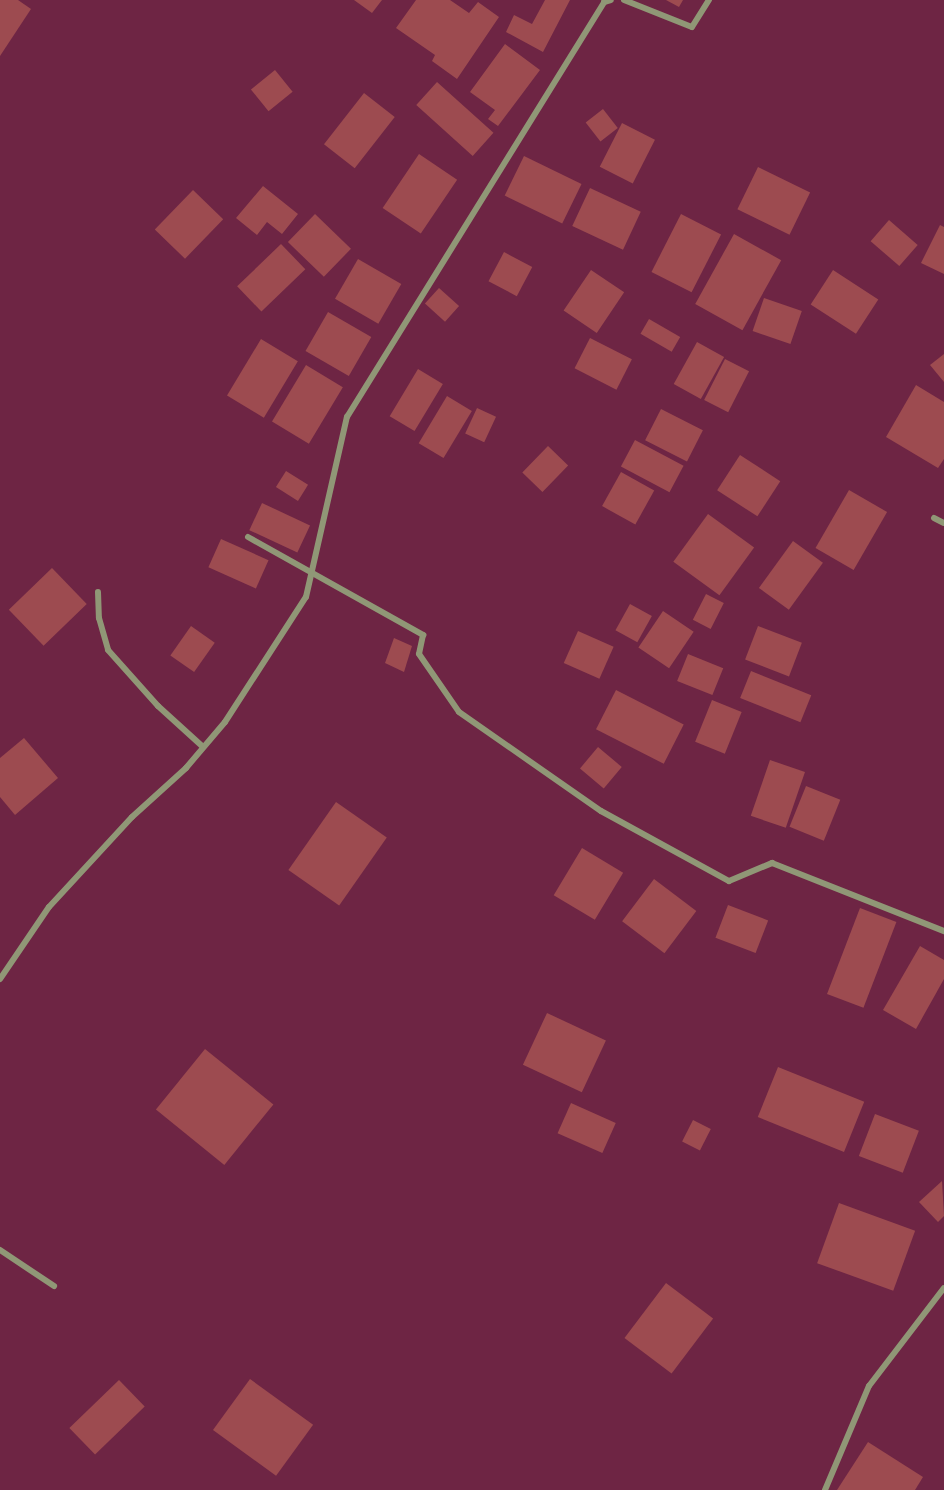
<!DOCTYPE html>
<html>
<head>
<meta charset="utf-8">
<style>
  body { margin:0 }
  #map { position:relative; width:944px; height:1490px; overflow:hidden; background:#6e2544; font-family:"Times New Roman",serif }
  div>[style] { position:absolute }
  .building>* { inset:0; background:#9d4b50; transform-origin:0 0 }
  .street>* { height:6px; margin:-3px; padding:0 3px; transform-origin:3px; border-radius:3px; background:#909776 }
  span { translate:-50% -50%; white-space:nowrap; text-align:center; line-height:1.15; -webkit-text-stroke:4.5px #6e2544; paint-order:stroke }
</style>
</head>
<body>
<div id="map">
  <div class="building">
    <i style="clip-path:polygon(0 0,18px 0,31px 9px,0 56px)"></i>
    <i style="clip-path:polygon(354px 0,382px 0,372px 13px)"></i>
    <i style="clip-path:polygon(416px 0,450px 0,469px 13px,478px 2px,499px 17px,457px 79px,432px 61px,435px 55px,396px 28px)"></i>
    <i style="clip-path:polygon(545px 0,570px 0,543px 52px,506px 32px,514px 15px,532px 24px)"></i>
    <i style="clip-path:polygon(666px 0,683px 0,679px 7px)"></i>
    <i style="clip-path:polygon(505px 44px,540px 70px,498px 126px,488px 119px,495px 110px,470px 92px)"></i>
    <i style="left:275px;top:70px;width:28px;height:31px;rotate:51deg"></i>
    <i style="left:437px;top:82px;width:76px;height:31px;rotate:42deg"></i>
    <i style="left:364px;top:93px;width:39px;height:65px;rotate:38deg"></i>
    <i style="left:603px;top:109px;width:24px;height:22px;rotate:52deg"></i>
    <i style="left:622px;top:123px;width:37px;height:49px;rotate:27deg"></i>
    <i style="left:419px;top:154px;width:46px;height:65px;rotate:34deg"></i>
    <i style="left:524px;top:156px;width:64px;height:44px;rotate:26deg"></i>
    <i style="left:758px;top:167px;width:58px;height:47px;rotate:26deg"></i>
    <i style="clip-path:polygon(263px 186px,298px 214px,282px 234px,267px 222px,257px 235px,236px 218px)"></i>
    <i style="left:590px;top:188px;width:56px;height:42px;rotate:25deg"></i>
    <i style="left:193px;top:190px;width:42px;height:55px;rotate:44deg"></i>
    <i style="left:315px;top:214px;width:50px;height:39px;rotate:44deg"></i>
    <i style="left:681px;top:214px;width:45px;height:65px;rotate:27deg"></i>
    <i style="left:889px;top:220px;width:38px;height:28px;rotate:41deg"></i>
    <i style="clip-path:polygon(940px 225px,944px 227px,944px 274px,921px 263px)"></i>
    <i style="left:734px;top:234px;width:54px;height:80px;rotate:29deg"></i>
    <i style="left:281px;top:244px;width:35px;height:61px;rotate:46deg"></i>
    <i style="left:504px;top:252px;width:32px;height:33px;rotate:28deg"></i>
    <i style="left:358px;top:259px;width:50px;height:46px;rotate:30deg"></i>
    <i style="left:591px;top:270px;width:40px;height:49px;rotate:34deg"></i>
    <i style="left:833px;top:270px;width:54px;height:41px;rotate:33deg"></i>
    <i style="left:439px;top:288px;width:27px;height:21px;rotate:42deg"></i>
    <i style="left:764px;top:298px;width:40px;height:35px;rotate:19deg"></i>
    <i style="left:328px;top:312px;width:50px;height:45px;rotate:30deg"></i>
    <i style="left:649px;top:319px;width:36px;height:17px;rotate:30deg"></i>
    <i style="left:590px;top:338px;width:47px;height:34px;rotate:27deg"></i>
    <i style="left:261px;top:339px;width:43px;height:66px;rotate:31deg"></i>
    <i style="left:697px;top:342px;width:31px;height:48px;rotate:29deg"></i>
    <i style="clip-path:polygon(944px 354px,944px 382px,930px 365px)"></i>
    <i style="left:725px;top:359px;width:27px;height:46px;rotate:27deg"></i>
    <i style="left:306px;top:365px;width:43px;height:66px;rotate:31deg"></i>
    <i style="left:418px;top:369px;width:29px;height:55px;rotate:31deg"></i>
    <i style="clip-path:polygon(916px 385px,944px 402px,944px 459px,938px 468px,886px 437px)"></i>
    <i style="left:447px;top:396px;width:29px;height:55px;rotate:31deg"></i>
    <i style="left:477px;top:408px;width:21px;height:28px;rotate:25deg"></i>
    <i style="left:661px;top:409px;width:47px;height:35px;rotate:27deg"></i>
    <i style="left:635px;top:440px;width:55px;height:30px;rotate:28deg"></i>
    <i style="left:548px;top:446px;width:28px;height:37px;rotate:44deg"></i>
    <i style="left:740px;top:455px;width:48px;height:42px;rotate:33deg"></i>
    <i style="left:286px;top:471px;width:26px;height:19px;rotate:32deg"></i>
    <i style="left:621px;top:472px;width:38px;height:39px;rotate:29deg"></i>
    <i style="left:849px;top:490px;width:44px;height:67px;rotate:30deg"></i>
    <i style="left:262px;top:503px;width:53px;height:30px;rotate:25deg"></i>
    <i style="left:708px;top:514px;width:57px;height:59px;rotate:36deg"></i>
    <i style="left:221px;top:539px;width:52px;height:31px;rotate:24deg"></i>
    <i style="left:793px;top:541px;width:37px;height:58px;rotate:36deg"></i>
    <i style="left:52px;top:568px;width:50px;height:60px;rotate:46deg"></i>
    <i style="left:706px;top:594px;width:20px;height:29px;rotate:27deg"></i>
    <i style="left:630px;top:604px;width:25px;height:30px;rotate:29deg"></i>
    <i style="left:663px;top:611px;width:37px;height:44px;rotate:34deg"></i>
    <i style="left:191px;top:626px;width:29px;height:36px;rotate:35deg"></i>
    <i style="left:758px;top:626px;width:47px;height:36px;rotate:21deg"></i>
    <i style="left:578px;top:631px;width:39px;height:35px;rotate:24deg"></i>
    <i style="clip-path:polygon(394px 638px,412px 646px,404px 672px,385px 663px)"></i>
    <i style="left:688px;top:654px;width:38px;height:29px;rotate:22deg"></i>
    <i style="left:751px;top:671px;width:65px;height:29px;rotate:22deg"></i>
    <i style="left:616px;top:690px;width:76px;height:44px;rotate:27deg"></i>
    <i style="left:712px;top:700px;width:32px;height:45px;rotate:22deg"></i>
    <i style="clip-path:polygon(24px 738px,58px 778px,15px 815px,0 797px,0 758px)"></i>
    <i style="left:598px;top:747px;width:31px;height:28px;rotate:40deg"></i>
    <i style="left:770px;top:760px;width:37px;height:59px;rotate:19deg"></i>
    <i style="left:806px;top:786px;width:37px;height:44px;rotate:22deg"></i>
    <i style="left:336px;top:802px;width:62px;height:83px;rotate:35deg"></i>
    <i style="left:582px;top:848px;width:48px;height:55px;rotate:31deg"></i>
    <i style="left:654px;top:879px;width:53px;height:53px;rotate:37deg"></i>
    <i style="left:728px;top:905px;width:43px;height:35px;rotate:21deg"></i>
    <i style="left:860px;top:908px;width:39px;height:92px;rotate:21deg"></i>
    <i style="clip-path:polygon(920px 946px,944px 960px,944px 979px,916px 1029px,883px 1010px)"></i>
    <i style="left:547px;top:1013px;width:65px;height:57px;rotate:25deg"></i>
    <i style="left:205px;top:1049px;width:88px;height:78px;rotate:39deg"></i>
    <i style="left:778px;top:1067px;width:93px;height:54px;rotate:22deg"></i>
    <i style="left:571px;top:1103px;width:49px;height:33px;rotate:24deg"></i>
    <i style="left:875px;top:1114px;width:47px;height:45px;rotate:21deg"></i>
    <i style="left:693px;top:1120px;width:20px;height:24px;rotate:27deg"></i>
    <i style="clip-path:polygon(942px 1181px,944px 1216px,938px 1222px,919px 1202px)"></i>
    <i style="left:839px;top:1203px;width:81px;height:64px;rotate:20deg"></i>
    <i style="left:666px;top:1283px;width:59px;height:69px;rotate:37deg"></i>
    <i style="left:250px;top:1379px;width:78px;height:63px;rotate:36deg"></i>
    <i style="left:119px;top:1380px;width:37px;height:69px;rotate:46deg"></i>
    <i style="clip-path:polygon(868px 1442px,923px 1477px,915px 1490px,837px 1490px)"></i>
  </div>
  <div class="street">
    <i style="left:624px;top:0;width:73px;rotate:21.7deg"></i>
    <i style="left:692px;top:27px;width:32px;rotate:-58deg"></i>
    <i style="left:934px;top:518px;width:11px;rotate:27deg"></i>
    <i style="left:248px;top:537px;width:201px;rotate:29.2deg"></i>
    <i style="left:423px;top:635px;width:19px;rotate:102deg"></i>
    <i style="left:419px;top:654px;width:70px;rotate:55.4deg"></i>
    <i style="left:459px;top:712px;width:173px;rotate:34.9deg"></i>
    <i style="left:601px;top:811px;width:146px;rotate:28.7deg"></i>
    <i style="left:729px;top:881px;width:47px;rotate:-22.7deg"></i>
    <i style="left:772px;top:863px;width:185px;rotate:21.6deg"></i>
    <i style="left:98px;top:592px;width:26px;rotate:88deg"></i>
    <i style="left:99px;top:618px;width:33px;rotate:74deg"></i>
    <i style="left:108px;top:650px;width:75px;rotate:48.2deg"></i>
    <i style="left:158px;top:706px;width:61px;rotate:42.3deg"></i>
    <i style="left:0;top:979px;width:87px;rotate:-55.8deg"></i>
    <i style="left:49px;top:907px;width:122px;rotate:-47.3deg"></i>
    <i style="left:132px;top:817px;width:73px;rotate:-42.2deg"></i>
    <i style="left:186px;top:768px;width:60px;rotate:-49.7deg"></i>
    <i style="left:225px;top:722px;width:149px;rotate:-57.1deg"></i>
    <i style="left:306px;top:597px;width:185px;rotate:-77.2deg"></i>
    <i style="left:347px;top:417px;width:488px;rotate:-58.2deg"></i>
    <i style="left:604px;top:2px;width:7px;rotate:-16deg"></i>
    <i style="left:0;top:1250px;width:65px;rotate:33.7deg"></i>
    <i style="left:825px;top:1490px;width:113px;rotate:-67.1deg"></i>
    <i style="left:869px;top:1386px;width:123px;rotate:-52.6deg"></i>
  </div>
</div>
</body>
</html>
